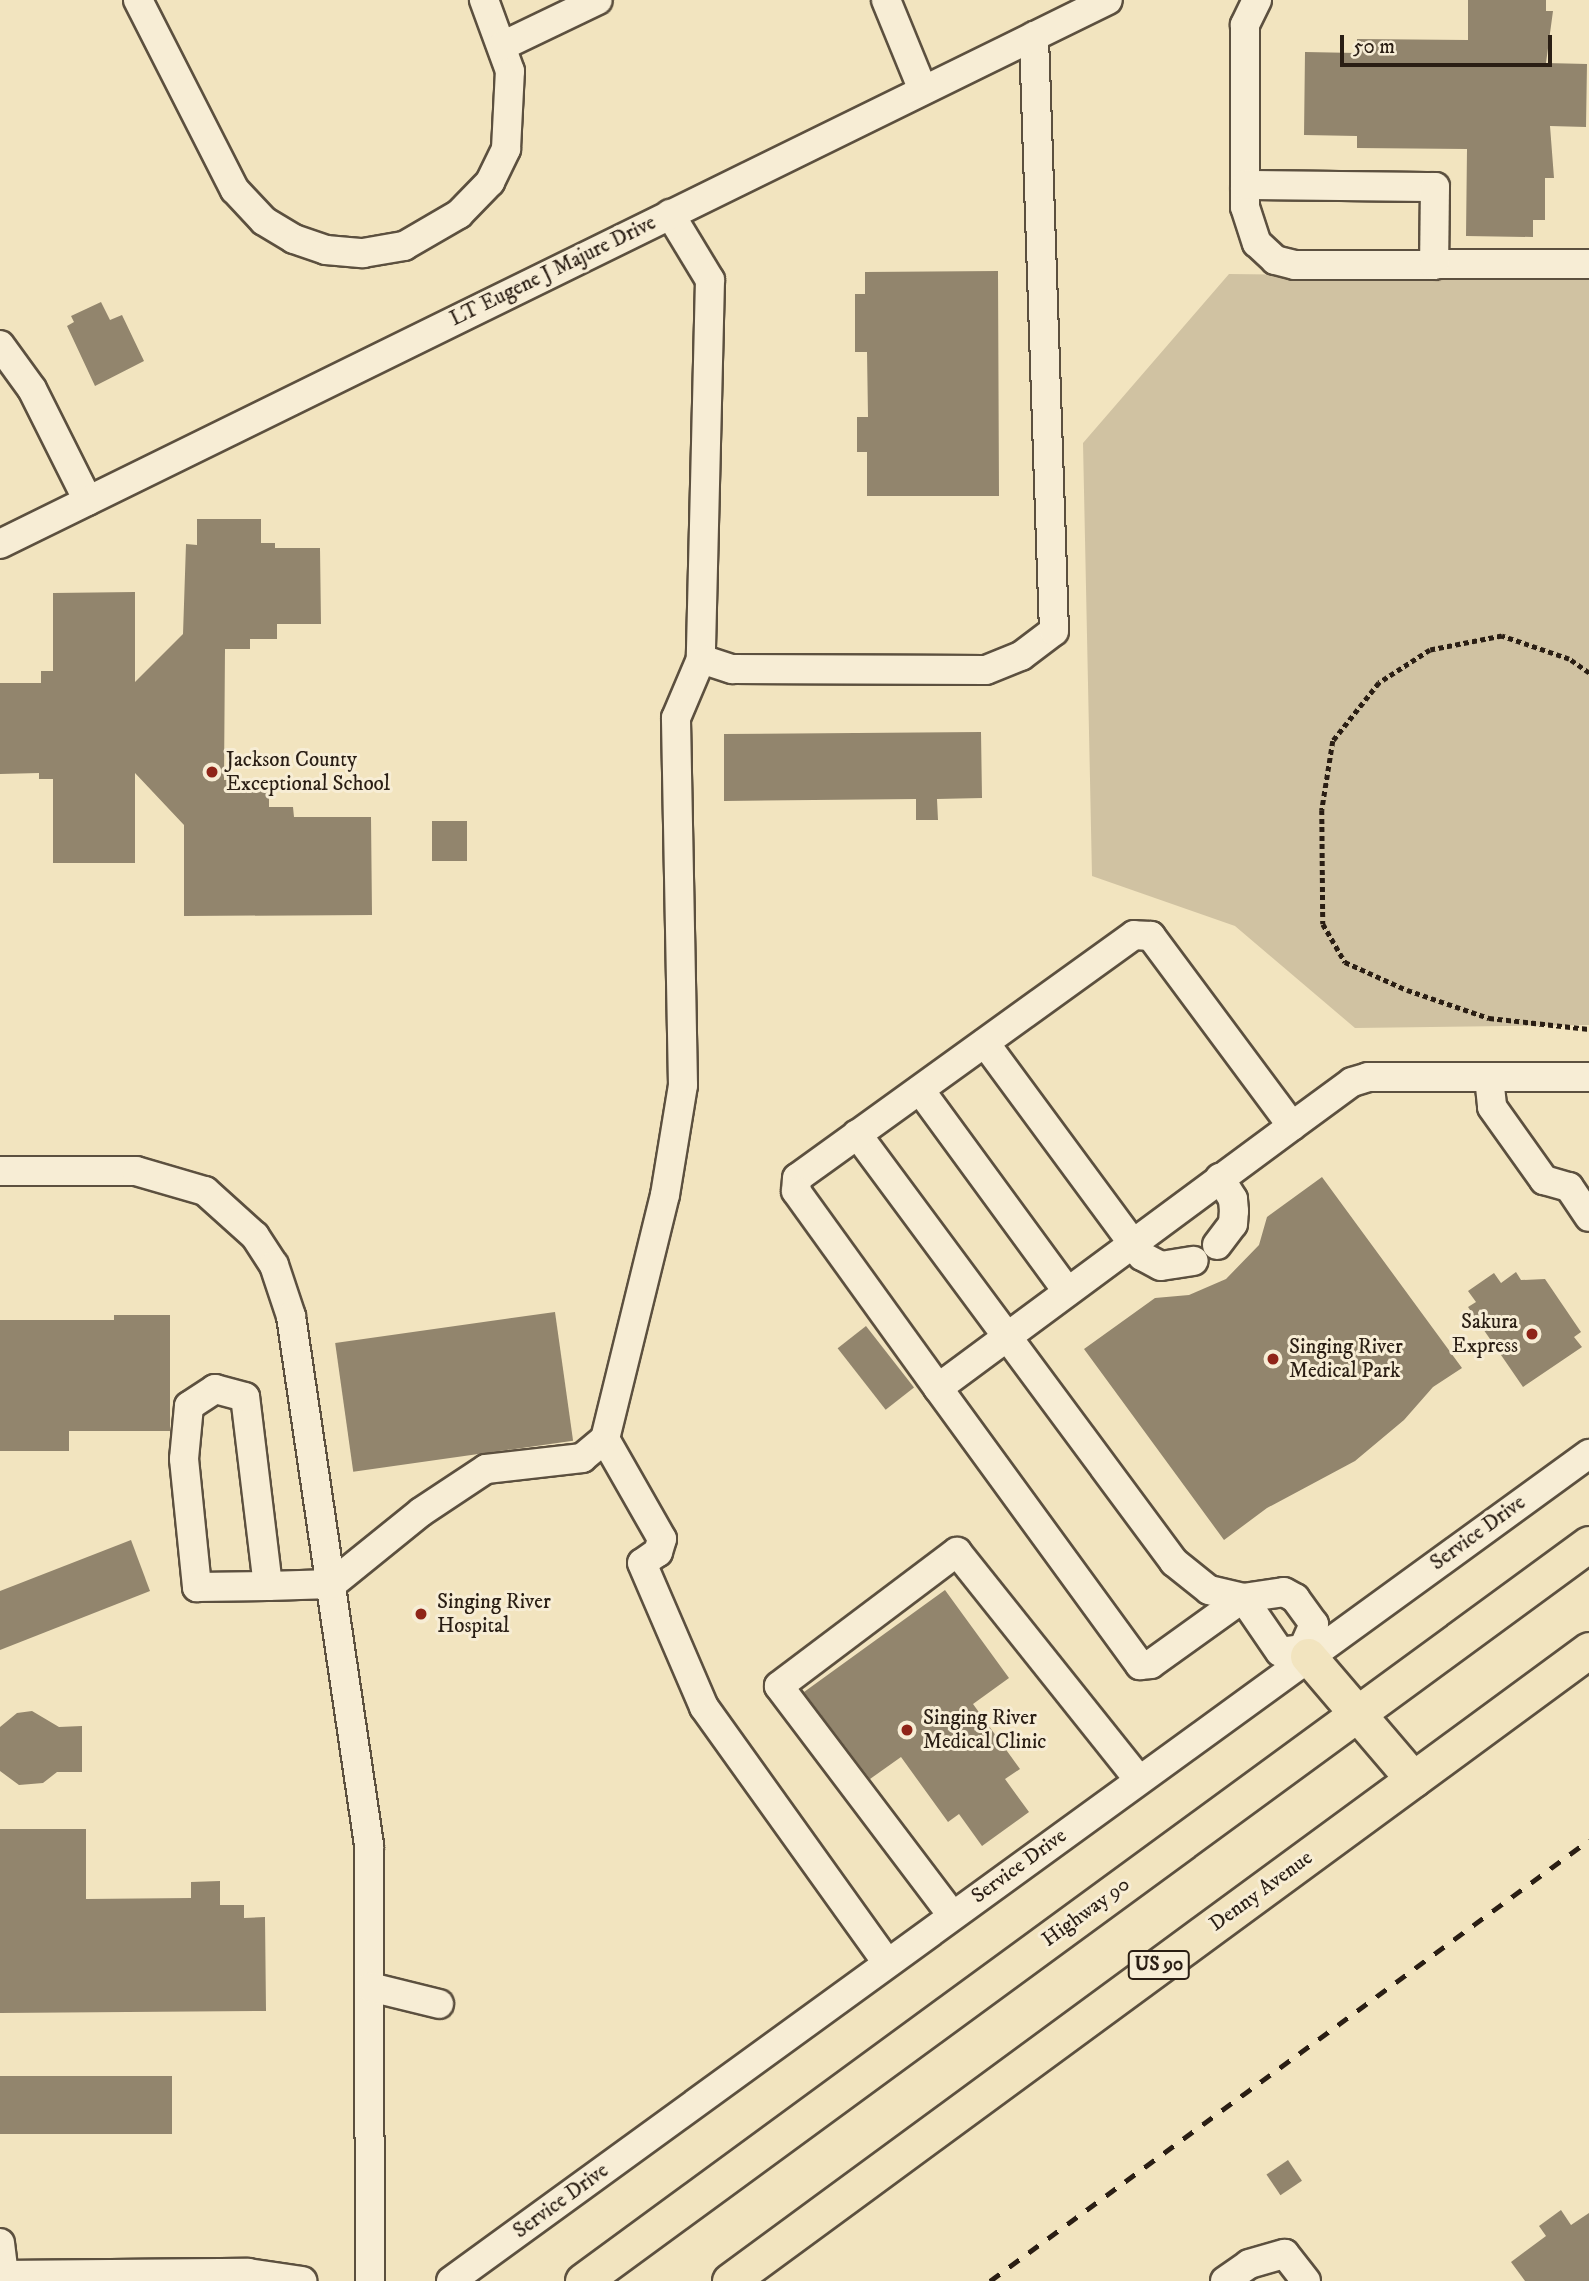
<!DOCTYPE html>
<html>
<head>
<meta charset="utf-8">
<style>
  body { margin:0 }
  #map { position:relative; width:1589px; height:2281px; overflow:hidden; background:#f2e4bf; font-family:"IM FELL DW Pica",serif }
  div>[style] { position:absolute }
  .green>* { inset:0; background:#d0c2a2 }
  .building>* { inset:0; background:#92856d; transform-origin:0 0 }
  .path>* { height:4.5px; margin-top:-2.25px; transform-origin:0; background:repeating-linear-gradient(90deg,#2a1e14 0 5px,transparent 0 8.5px) }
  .roads { filter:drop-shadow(2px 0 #5c503f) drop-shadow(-2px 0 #5c503f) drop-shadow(0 2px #5c503f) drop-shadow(0 -2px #5c503f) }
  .minor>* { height:28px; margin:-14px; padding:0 14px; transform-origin:14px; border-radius:14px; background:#f7edd5 }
  .major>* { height:35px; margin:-17.5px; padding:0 17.5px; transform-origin:17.5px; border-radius:17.5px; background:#f2e4bf }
  .rail>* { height:5px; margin-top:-2.5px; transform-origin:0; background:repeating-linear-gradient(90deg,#2a1e14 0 12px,transparent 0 24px) }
  .dots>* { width:19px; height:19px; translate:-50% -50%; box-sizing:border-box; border:4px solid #f7edd5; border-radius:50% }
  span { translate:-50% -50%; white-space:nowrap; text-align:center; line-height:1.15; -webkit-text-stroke:6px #f7edd5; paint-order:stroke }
  .shield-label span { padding:2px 5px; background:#f7edd5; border:2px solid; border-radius:5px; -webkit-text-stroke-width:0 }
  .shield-label { font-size:19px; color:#2a1e14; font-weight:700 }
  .street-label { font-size:21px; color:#2a1e14 }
  .poi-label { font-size:21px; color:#2a1e14 }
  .left { translate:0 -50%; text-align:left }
  .right { translate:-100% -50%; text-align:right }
  .scale { position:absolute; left:1340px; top:35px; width:212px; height:32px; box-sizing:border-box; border:4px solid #2a1e14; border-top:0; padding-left:9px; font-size:21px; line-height:24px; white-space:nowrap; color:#2a1e14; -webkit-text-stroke:5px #f7edd5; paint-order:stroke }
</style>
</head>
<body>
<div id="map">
  <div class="green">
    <i style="clip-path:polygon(1229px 274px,1589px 279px,1589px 1025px,1355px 1028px,1235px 926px,1092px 876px,1083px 443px)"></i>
  </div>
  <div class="building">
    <i style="clip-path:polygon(1468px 0,1546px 0,1546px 11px,1553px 11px,1546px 63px,1587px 64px,1586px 127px,1550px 126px,1554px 178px,1545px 178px,1545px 220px,1533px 220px,1533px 237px,1466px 236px,1467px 149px,1357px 148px,1357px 136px,1304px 135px,1305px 52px,1357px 53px,1357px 39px,1468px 40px)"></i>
    <i style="clip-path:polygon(998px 271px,999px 496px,867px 496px,867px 452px,857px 452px,857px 417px,868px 417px,867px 352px,855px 352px,855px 294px,865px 294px,865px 272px)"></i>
    <i style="clip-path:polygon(101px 302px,110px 320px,122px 315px,144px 361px,95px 386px,67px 326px,74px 322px,71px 316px)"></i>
    <i style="clip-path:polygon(197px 519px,261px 519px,261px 543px,275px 543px,275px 548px,320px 548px,321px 624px,277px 624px,277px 639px,250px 639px,250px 649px,225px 649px,224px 780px,269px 780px,269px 807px,293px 807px,294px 817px,371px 817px,372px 915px,184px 916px,184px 825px,135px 773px,135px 863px,53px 863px,53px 779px,39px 779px,39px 773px,0 774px,0 683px,41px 683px,41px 671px,53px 671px,53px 593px,135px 592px,135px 682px,183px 634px,186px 544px,197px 545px)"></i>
    <i style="clip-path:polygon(981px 732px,982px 798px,937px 799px,938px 820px,916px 820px,916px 799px,724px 801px,724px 734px)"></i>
    <i style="left:432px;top:821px;width:35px;height:40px"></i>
    <i style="clip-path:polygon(1322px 1177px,1462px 1368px,1433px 1387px,1404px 1420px,1355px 1461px,1267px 1508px,1224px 1540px,1084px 1349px,1155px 1298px,1189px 1295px,1226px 1279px,1259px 1245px,1267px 1217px)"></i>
    <i style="clip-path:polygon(1516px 1272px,1521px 1280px,1545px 1279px,1581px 1332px,1574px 1337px,1582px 1347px,1523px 1387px,1468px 1307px,1476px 1302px,1468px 1291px,1494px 1273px,1501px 1283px)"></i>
    <i style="left:555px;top:1312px;width:130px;height:222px;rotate:82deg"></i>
    <i style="clip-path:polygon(114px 1315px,170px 1315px,170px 1431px,69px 1431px,69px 1451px,0 1451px,0 1320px,114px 1320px)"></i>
    <i style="left:866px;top:1326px;width:78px;height:36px;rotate:52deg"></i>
    <i style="clip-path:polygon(131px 1540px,150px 1591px,0 1650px,0 1591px)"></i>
    <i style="clip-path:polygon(945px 1590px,1009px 1678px,973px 1704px,1020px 1769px,1005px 1779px,1029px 1812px,982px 1846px,959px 1814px,948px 1822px,901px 1757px,870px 1779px,804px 1692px)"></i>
    <i style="clip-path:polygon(32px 1711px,59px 1727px,82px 1726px,82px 1772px,57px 1772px,43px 1783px,19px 1785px,0 1771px,0 1727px,17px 1713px)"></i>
    <i style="clip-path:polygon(0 1829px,86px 1829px,86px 1899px,191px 1898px,191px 1882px,220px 1881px,220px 1905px,244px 1905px,244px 1918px,265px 1917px,266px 2011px,0 2013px)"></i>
    <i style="left:0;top:2076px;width:172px;height:58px"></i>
    <i style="left:1288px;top:2160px;width:25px;height:26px;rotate:56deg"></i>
    <i style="clip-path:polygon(1561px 2210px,1571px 2225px,1589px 2213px,1589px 2281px,1525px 2281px,1511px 2262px,1546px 2236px,1539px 2226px)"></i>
  </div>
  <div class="path">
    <i style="left:1589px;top:673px;width:24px;rotate:-145deg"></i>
    <i style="left:1569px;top:659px;width:71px;rotate:-161.1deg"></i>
    <i style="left:1502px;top:636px;width:73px;rotate:169deg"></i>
    <i style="left:1430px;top:650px;width:61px;rotate:147.1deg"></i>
    <i style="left:1379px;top:683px;width:74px;rotate:128.4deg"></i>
    <i style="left:1333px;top:741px;width:70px;rotate:99.1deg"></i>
    <i style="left:1322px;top:810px;width:114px;rotate:89.5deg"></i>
    <i style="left:1323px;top:924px;width:44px;rotate:59.9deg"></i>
    <i style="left:1345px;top:962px;width:68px;rotate:24.3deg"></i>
    <i style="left:1407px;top:990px;width:87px;rotate:18.9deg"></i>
    <i style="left:1489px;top:1018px;width:101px;rotate:6.3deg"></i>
  </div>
  <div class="roads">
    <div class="minor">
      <i style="left:138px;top:0;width:213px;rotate:63deg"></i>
      <i style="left:235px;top:190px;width:42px;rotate:46.9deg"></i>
      <i style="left:264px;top:221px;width:35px;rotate:31deg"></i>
      <i style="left:294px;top:239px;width:34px;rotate:19deg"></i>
      <i style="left:326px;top:250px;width:37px;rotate:5deg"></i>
      <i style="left:363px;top:253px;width:42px;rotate:-9.7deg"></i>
      <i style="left:404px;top:246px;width:64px;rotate:-30.2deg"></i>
      <i style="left:459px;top:214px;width:45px;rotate:-45.9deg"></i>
      <i style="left:490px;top:182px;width:37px;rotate:-64deg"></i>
      <i style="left:506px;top:149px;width:78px;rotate:-87.1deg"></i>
      <i style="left:510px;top:71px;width:76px;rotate:-110.1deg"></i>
      <i style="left:886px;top:0;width:97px;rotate:67.7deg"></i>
      <i style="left:1257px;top:0;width:28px;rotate:116deg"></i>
      <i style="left:1245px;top:25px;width:182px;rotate:90deg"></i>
      <i style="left:1245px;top:207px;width:38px;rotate:72deg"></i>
      <i style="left:1257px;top:243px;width:25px;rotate:43deg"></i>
      <i style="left:1275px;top:260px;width:21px;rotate:14deg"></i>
      <i style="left:1295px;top:265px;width:294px;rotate:-0.2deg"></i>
      <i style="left:502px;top:46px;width:106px;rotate:-25.6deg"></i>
      <i style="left:1245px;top:185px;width:190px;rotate:0.6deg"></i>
      <i style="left:1435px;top:187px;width:78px;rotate:90.7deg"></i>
      <i style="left:670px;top:214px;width:77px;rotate:58.8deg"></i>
      <i style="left:710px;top:280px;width:379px;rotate:91.4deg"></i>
      <i style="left:701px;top:659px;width:33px;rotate:18deg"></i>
      <i style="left:732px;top:669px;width:254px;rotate:0.2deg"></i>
      <i style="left:986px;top:670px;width:38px;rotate:-22deg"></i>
      <i style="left:1021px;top:656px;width:41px;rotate:-37.1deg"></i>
      <i style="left:1054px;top:631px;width:595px;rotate:-91.93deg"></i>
      <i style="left:0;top:345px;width:54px;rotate:54deg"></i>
      <i style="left:32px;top:389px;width:125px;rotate:63.4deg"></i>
      <i style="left:0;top:544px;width:1234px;rotate:-26.15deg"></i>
      <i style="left:985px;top:1043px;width:265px;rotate:53.6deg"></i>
      <i style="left:1142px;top:1256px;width:21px;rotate:28deg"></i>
      <i style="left:1161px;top:1266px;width:33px;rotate:-9deg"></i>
      <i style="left:1489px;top:1077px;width:30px;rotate:84deg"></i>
      <i style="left:1492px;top:1107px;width:90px;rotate:54.5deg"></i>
      <i style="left:1544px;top:1180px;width:26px;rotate:16deg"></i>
      <i style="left:1569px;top:1187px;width:36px;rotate:56deg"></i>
      <i style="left:920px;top:1090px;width:249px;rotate:53.8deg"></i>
      <i style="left:1292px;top:1126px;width:74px;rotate:-36.3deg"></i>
      <i style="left:1352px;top:1082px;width:17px;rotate:-17deg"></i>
      <i style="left:1368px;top:1077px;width:221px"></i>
      <i style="left:857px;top:1134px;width:533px;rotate:53.47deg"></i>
      <i style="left:1174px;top:1562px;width:45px;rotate:38.7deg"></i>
      <i style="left:1209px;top:1590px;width:35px;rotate:13deg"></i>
      <i style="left:0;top:1171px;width:136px"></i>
      <i style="left:136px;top:1171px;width:72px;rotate:16.2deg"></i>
      <i style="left:205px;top:1191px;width:67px;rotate:42deg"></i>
      <i style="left:255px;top:1236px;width:35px;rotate:57deg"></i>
      <i style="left:274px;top:1265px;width:54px;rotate:71.6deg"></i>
      <i style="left:291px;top:1316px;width:535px;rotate:81.61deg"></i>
      <i style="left:369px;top:1845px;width:436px;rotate:89.9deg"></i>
      <i style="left:1217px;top:1245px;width:26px;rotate:-53deg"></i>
      <i style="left:1233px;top:1224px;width:13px;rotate:-86deg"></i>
      <i style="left:1234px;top:1211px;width:12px;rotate:-95deg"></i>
      <i style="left:1233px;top:1199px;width:25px;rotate:-122deg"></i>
      <i style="left:938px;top:1388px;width:440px;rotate:-36.5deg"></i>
      <i style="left:1292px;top:1126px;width:237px;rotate:-126.6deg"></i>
      <i style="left:1151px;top:936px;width:17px;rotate:-177deg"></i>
      <i style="left:1134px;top:935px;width:415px;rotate:144.2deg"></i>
      <i style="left:797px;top:1178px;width:13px;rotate:94deg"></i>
      <i style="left:796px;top:1191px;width:243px;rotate:54.2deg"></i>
      <i style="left:938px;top:1388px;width:343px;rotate:53.9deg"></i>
      <i style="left:1140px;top:1665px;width:11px;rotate:-5deg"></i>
      <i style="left:1151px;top:1664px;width:113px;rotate:-35.7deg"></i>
      <i style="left:605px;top:1439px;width:115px;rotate:60.3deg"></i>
      <i style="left:662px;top:1539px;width:14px;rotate:107deg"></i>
      <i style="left:658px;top:1552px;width:19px;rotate:145deg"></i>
      <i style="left:642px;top:1563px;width:157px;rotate:66.7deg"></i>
      <i style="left:704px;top:1707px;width:315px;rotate:54.4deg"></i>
      <i style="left:268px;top:1586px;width:190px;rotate:-96.9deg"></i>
      <i style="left:245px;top:1397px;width:31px;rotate:-165deg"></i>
      <i style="left:215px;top:1389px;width:31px;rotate:147deg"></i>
      <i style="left:189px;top:1406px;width:53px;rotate:95.4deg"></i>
      <i style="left:184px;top:1459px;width:129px;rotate:84.2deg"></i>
      <i style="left:197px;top:1587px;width:71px;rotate:-0.8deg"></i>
      <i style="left:268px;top:1586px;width:64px;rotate:-1.8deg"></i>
      <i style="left:332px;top:1584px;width:114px;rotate:-39deg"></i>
      <i style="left:421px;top:1512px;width:78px;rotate:-33.5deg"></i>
      <i style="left:486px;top:1469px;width:97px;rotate:-6.5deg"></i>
      <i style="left:582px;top:1458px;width:30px;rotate:-40deg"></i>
      <i style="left:605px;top:1439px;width:251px;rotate:-76.2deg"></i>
      <i style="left:665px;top:1195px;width:111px;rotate:-80.7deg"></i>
      <i style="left:683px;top:1085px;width:367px;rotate:-91.1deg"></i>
      <i style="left:676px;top:718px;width:64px;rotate:-67deg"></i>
      <i style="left:1284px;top:1592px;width:13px;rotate:29deg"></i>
      <i style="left:1295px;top:1598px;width:32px;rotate:54deg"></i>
      <i style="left:1314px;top:1624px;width:27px;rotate:114deg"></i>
      <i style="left:1303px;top:1649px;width:23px;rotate:173deg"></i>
      <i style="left:1280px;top:1652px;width:65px;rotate:-124.4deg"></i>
      <i style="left:1243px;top:1598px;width:41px;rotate:-8.3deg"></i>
      <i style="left:952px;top:1915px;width:287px;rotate:-127.1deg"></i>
      <i style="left:779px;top:1686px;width:223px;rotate:-37deg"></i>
      <i style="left:957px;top:1552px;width:290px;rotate:51.4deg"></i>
      <i style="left:370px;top:1987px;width:71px;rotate:13.8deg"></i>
      <i style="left:0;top:2243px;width:32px;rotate:83deg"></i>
      <i style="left:0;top:2275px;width:248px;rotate:-0.5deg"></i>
      <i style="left:248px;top:2273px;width:55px;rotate:8.4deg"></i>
      <i style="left:451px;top:2281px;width:1407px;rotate:-36.01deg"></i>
      <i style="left:1225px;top:2281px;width:29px;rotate:-35deg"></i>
      <i style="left:1249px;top:2264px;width:37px;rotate:-16deg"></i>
      <i style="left:1285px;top:2254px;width:34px;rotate:52deg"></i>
    </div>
    <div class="major">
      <i style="left:1308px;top:1656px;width:162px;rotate:49.5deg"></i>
      <i style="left:583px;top:2281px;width:1247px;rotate:-36.23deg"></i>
      <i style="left:730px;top:2281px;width:1066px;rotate:-36.3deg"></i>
    </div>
  </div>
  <div class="rail">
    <i style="left:990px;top:2281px;width:744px;rotate:-36.36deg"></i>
  </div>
  <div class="dots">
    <i style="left:212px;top:772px;background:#8f2418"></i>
    <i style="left:1532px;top:1334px;background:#8f2418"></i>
    <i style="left:1273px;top:1359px;background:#8f2418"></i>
    <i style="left:421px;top:1614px;background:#8f2418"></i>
    <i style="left:907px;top:1730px;background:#8f2418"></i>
  </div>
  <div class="shield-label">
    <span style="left:1159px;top:1965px">US 90</span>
  </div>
  <div class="street-label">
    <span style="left:553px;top:271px;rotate:-26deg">LT Eugene J Majure Drive</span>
    <span style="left:1478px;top:1533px;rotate:-36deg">Service Drive</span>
    <span style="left:1019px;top:1866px;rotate:-36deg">Service Drive</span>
    <span style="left:1261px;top:1891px;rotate:-36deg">Denny Avenue</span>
    <span style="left:1086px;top:1912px;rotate:-36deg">Highway 90</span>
    <span style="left:561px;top:2201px;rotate:-36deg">Service Drive</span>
  </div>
  <div class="poi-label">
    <span class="left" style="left:226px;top:772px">Jackson County<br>Exceptional School</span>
    <span class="right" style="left:1518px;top:1334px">Sakura<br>Express</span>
    <span class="left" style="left:1289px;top:1359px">Singing River<br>Medical Park</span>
    <span class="left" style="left:437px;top:1614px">Singing River<br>Hospital</span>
    <span class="left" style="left:923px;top:1730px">Singing River<br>Medical Clinic</span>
  </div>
  <div class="scale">50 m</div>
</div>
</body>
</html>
